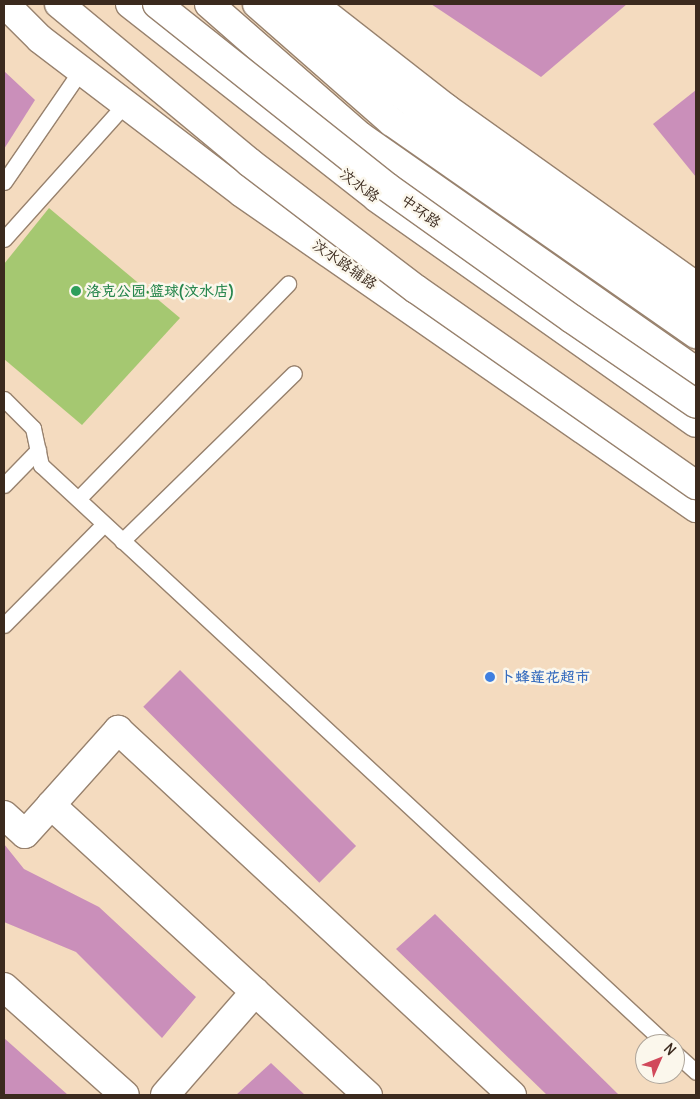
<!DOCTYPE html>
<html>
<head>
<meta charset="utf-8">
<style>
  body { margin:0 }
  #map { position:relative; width:700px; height:1099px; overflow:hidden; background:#f4dbbf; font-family:Delius,"LXGW WenKai TC",sans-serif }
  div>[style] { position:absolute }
  .green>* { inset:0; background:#a5c871 }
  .building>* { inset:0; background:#ca8fba; transform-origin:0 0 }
  .roads { filter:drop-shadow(1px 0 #98826e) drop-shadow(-1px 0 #98826e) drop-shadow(0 1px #98826e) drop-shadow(0 -1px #98826e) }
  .lane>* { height:15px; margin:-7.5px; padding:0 7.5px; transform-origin:7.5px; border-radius:7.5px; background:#fff }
  .street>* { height:28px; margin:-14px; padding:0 14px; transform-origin:14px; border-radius:14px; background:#fff }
  .primary>* { height:28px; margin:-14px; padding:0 14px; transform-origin:14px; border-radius:14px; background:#fff }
  .highway>* { height:28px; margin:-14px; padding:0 14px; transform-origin:14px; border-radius:14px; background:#fff }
  .bridges { filter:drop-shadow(1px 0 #98826e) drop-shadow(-1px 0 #98826e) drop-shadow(0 1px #98826e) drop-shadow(0 -1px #98826e) }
  .highway-bridge>* { height:28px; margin:-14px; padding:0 14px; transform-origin:14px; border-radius:14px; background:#fff }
  .dots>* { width:14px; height:14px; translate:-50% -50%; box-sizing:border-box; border:2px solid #fbf7ec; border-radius:50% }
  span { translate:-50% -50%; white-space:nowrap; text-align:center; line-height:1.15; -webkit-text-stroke:5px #fbf7ec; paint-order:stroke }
  .street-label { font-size:15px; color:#3b2a1e }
  .leisure-label { font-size:15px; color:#27864d; font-weight:700 }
  .left { translate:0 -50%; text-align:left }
  .shop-label { font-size:15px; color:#366cbe; font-weight:700 }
  .frame { position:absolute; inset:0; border:5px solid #3b2a1e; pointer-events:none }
  .north { position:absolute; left:635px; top:1034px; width:50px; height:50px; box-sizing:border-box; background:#fbf7ec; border:1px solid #aea59a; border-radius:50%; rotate:46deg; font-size:14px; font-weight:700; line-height:20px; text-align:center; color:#3b2a1e }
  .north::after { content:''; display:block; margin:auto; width:18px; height:22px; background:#d1495b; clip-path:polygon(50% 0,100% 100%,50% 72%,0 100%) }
</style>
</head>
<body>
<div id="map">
  <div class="green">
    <i style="clip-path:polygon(49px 208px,180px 318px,82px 425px,4px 359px,4px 264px)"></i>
  </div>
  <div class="building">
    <i style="clip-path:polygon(431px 4px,627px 4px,541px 77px)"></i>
    <i style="clip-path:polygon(4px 71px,35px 100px,4px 149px)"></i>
    <i style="clip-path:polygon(696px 90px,696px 177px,653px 124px)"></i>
    <i style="left:180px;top:670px;width:249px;height:52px;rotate:45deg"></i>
    <i style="clip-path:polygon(4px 844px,24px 869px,99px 907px,196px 997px,162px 1038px,76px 952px,4px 922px)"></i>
    <i style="clip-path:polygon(435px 914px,619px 1095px,547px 1095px,396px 949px)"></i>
    <i style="clip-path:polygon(4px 1038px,68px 1095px,4px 1095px)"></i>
    <i style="clip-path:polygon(271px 1063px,305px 1095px,236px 1095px)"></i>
  </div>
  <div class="roads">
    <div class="lane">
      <i style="left:4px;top:182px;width:136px;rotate:-55.5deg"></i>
      <i style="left:4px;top:239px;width:181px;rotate:-48.1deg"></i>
      <i style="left:4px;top:399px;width:41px;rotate:45deg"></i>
      <i style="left:33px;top:428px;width:38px;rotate:78deg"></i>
      <i style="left:41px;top:465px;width:852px;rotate:42.81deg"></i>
      <i style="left:4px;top:485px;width:49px;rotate:-45.8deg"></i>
      <i style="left:78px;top:499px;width:301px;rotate:-45.7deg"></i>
      <i style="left:122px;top:541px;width:240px;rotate:-44.3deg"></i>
      <i style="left:4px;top:625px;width:142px;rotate:-45.3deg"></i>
      <i style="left:675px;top:1053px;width:28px;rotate:42deg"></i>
    </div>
    <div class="street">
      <i style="left:5px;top:4px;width:49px;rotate:45deg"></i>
      <i style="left:40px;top:39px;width:254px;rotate:37.3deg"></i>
      <i style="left:242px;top:193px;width:553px;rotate:34.75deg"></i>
      <i style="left:51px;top:805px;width:101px;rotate:-48.2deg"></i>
      <i style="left:118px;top:730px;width:537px;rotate:42.81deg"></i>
      <i style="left:4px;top:815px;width:28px;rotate:42deg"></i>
      <i style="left:25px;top:834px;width:39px;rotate:-48deg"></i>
      <i style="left:51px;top:805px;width:430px;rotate:42.5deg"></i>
      <i style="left:4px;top:987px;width:162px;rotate:41.8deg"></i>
      <i style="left:165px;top:1095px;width:137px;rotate:-48.9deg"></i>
    </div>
    <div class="primary">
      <i style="left:130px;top:4px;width:314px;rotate:38.1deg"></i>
      <i style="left:377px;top:198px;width:390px;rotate:35.2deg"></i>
      <i style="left:209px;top:4px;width:201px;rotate:41.2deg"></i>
      <i style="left:360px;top:136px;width:410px;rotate:35deg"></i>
      <i style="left:257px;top:4px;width:179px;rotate:41.2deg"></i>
      <i style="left:392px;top:122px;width:371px;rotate:34.9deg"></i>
      <i style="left:313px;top:4px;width:169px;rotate:38deg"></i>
      <i style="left:446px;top:108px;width:307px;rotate:35.5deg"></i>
    </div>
    <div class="highway">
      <i style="left:287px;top:4px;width:189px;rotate:38.3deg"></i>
      <i style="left:435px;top:121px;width:319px;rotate:35.2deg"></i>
    </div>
  </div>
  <div class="bridges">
    <div class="highway-bridge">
      <i style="left:59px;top:4px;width:247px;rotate:39.7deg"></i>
      <i style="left:249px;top:162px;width:210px;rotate:37.3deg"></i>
      <i style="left:416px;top:289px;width:342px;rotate:35deg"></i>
      <i style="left:157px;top:4px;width:294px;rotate:38.5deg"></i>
      <i style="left:387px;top:187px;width:227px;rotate:35.5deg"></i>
      <i style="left:572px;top:319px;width:150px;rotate:34.4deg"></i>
    </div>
  </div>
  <div class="dots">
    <i style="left:76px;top:291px;background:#2e9e5b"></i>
    <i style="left:490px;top:677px;background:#3f7fe0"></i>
  </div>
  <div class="street-label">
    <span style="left:360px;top:185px;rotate:37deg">汶水路</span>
    <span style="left:421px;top:211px;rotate:36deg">中环路</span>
    <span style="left:345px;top:264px;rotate:35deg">汶水路辅路</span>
  </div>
  <div class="leisure-label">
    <span class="left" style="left:86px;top:291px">洛克公园·篮球(汶水店)</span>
  </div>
  <div class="shop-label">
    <span class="left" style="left:500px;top:677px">卜蜂莲花超市</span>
  </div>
  <div class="frame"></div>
  <div class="north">N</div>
</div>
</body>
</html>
